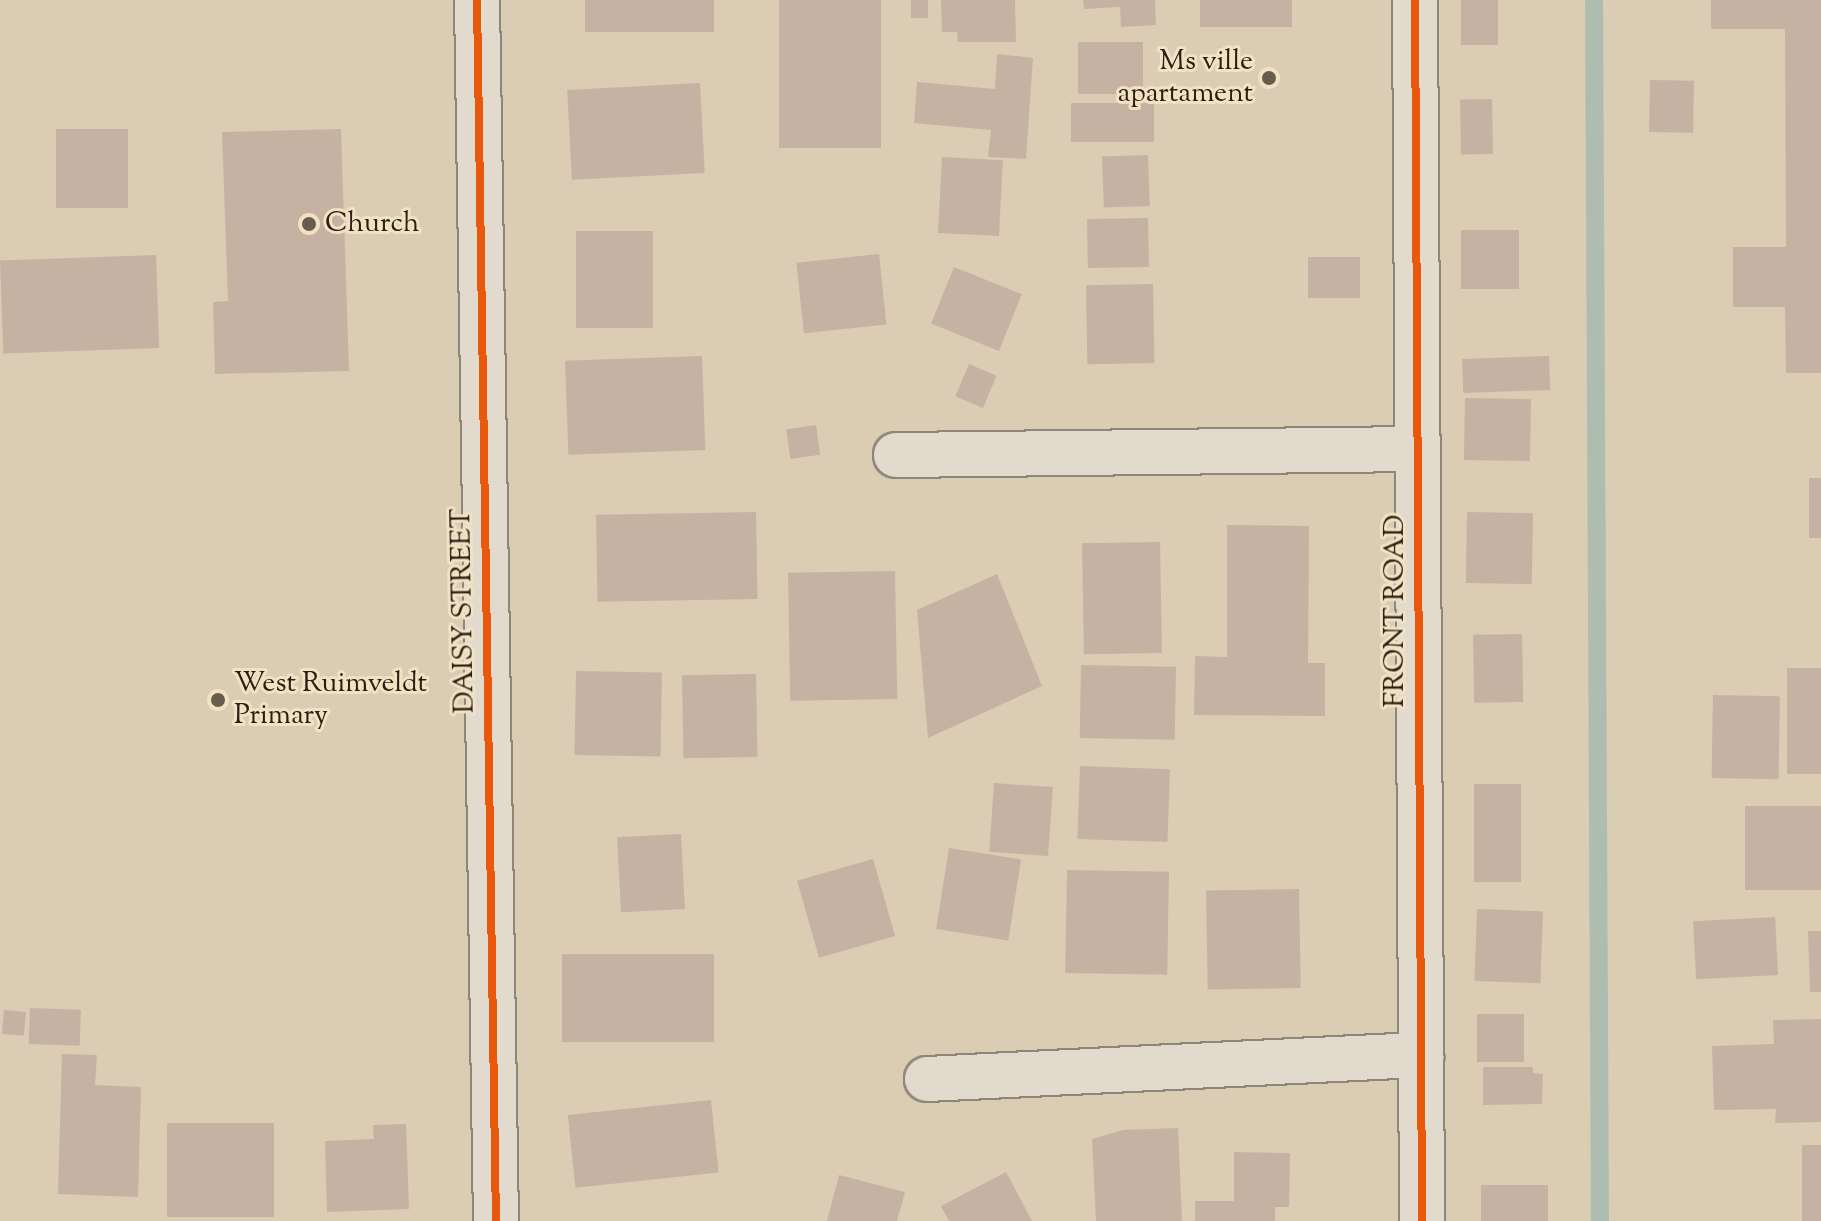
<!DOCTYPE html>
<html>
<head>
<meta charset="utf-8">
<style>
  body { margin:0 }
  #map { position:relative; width:1821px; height:1221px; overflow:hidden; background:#dacdb3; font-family:"Sorts Mill Goudy",serif }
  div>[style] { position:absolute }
  .stream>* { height:18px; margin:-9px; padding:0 9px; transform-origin:9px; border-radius:9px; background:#aebdb0 }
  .building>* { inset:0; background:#c6b2a2; transform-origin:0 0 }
  .roads { filter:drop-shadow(2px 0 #8e8676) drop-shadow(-2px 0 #8e8676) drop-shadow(0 2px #8e8676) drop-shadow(0 -2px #8e8676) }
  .street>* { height:44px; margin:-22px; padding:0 22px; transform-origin:22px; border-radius:22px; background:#e2dbcd }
  .secondary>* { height:44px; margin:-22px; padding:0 22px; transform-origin:22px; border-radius:22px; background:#e2dbcd }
  .cycleway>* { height:8px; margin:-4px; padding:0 4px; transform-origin:4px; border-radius:4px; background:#e8590c }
  .dots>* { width:22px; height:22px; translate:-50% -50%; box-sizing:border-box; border:4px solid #f2e2c3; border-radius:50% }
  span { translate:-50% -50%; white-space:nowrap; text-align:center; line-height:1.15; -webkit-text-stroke:6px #f2e2c3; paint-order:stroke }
  .poi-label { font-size:28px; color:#282017 }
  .right { translate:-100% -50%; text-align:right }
  .left { translate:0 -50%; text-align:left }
  .street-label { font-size:28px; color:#282017 }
</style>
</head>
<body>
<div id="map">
  <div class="stream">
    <i style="left:1594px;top:0;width:1221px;rotate:89.72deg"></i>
  </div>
  <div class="building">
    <i style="left:585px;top:0;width:129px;height:32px"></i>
    <i style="left:779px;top:0;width:102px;height:148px"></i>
    <i style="left:911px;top:0;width:17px;height:18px"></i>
    <i style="clip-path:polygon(941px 0,1015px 0,1016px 42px,958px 42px,957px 32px,942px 32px)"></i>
    <i style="clip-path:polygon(1083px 0,1155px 0,1156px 25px,1121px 27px,1120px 7px,1084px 9px)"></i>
    <i style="left:1200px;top:0;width:92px;height:27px"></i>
    <i style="left:1461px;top:0;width:37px;height:45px"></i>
    <i style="clip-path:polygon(1711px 0,1821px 0,1821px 373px,1786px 373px,1785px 307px,1733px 307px,1733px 247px,1786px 247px,1785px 29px,1711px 29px)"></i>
    <i style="left:1143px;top:42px;width:52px;height:65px;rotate:90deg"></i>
    <i style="clip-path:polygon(997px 54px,1033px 58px,1026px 159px,988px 157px,991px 130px,914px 123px,917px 82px,995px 89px)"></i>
    <i style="left:1650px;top:80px;width:44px;height:52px;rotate:1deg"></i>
    <i style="left:700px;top:83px;width:90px;height:133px;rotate:87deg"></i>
    <i style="left:1492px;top:99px;width:55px;height:32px;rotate:89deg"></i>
    <i style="left:1154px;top:103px;width:39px;height:83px;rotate:90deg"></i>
    <i style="left:128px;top:129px;width:79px;height:72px;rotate:90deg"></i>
    <i style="clip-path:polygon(341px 129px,349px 371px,215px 374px,213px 302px,228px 301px,222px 132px)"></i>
    <i style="left:1148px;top:155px;width:51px;height:46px;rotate:88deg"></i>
    <i style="left:942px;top:157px;width:61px;height:76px;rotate:3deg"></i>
    <i style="left:1148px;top:218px;width:49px;height:61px;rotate:89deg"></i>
    <i style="left:1461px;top:230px;width:58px;height:59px"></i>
    <i style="left:576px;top:231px;width:77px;height:97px"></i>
    <i style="left:879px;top:254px;width:71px;height:83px;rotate:84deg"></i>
    <i style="left:156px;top:255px;width:93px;height:156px;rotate:88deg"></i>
    <i style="left:1308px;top:257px;width:52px;height:41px"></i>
    <i style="left:954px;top:267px;width:73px;height:61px;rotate:22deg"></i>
    <i style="left:1153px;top:284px;width:79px;height:67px;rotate:89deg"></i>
    <i style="left:702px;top:356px;width:94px;height:137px;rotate:88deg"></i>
    <i style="left:1549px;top:356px;width:34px;height:87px;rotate:88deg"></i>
    <i style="left:969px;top:364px;width:30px;height:35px;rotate:23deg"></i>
    <i style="left:1465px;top:398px;width:66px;height:62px;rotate:1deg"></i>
    <i style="left:816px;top:425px;width:30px;height:30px;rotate:82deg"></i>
    <i style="left:1809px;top:478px;width:12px;height:60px"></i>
    <i style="left:756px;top:512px;width:87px;height:160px;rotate:89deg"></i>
    <i style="left:1467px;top:512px;width:66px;height:71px;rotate:1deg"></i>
    <i style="clip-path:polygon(1227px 525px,1309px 526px,1308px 663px,1325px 663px,1325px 716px,1194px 715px,1195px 656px,1227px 657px)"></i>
    <i style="left:1160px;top:542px;width:111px;height:78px;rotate:89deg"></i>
    <i style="left:895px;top:571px;width:128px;height:107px;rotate:89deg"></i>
    <i style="clip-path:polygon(997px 574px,1042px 686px,928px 738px,917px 610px)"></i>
    <i style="left:1522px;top:634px;width:68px;height:49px;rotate:89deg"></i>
    <i style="left:1081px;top:665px;width:95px;height:73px;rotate:1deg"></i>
    <i style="left:1787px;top:668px;width:34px;height:106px"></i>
    <i style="left:576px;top:671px;width:86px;height:84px;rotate:1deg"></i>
    <i style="left:756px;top:674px;width:83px;height:74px;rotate:89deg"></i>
    <i style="left:1713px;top:695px;width:67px;height:83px;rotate:1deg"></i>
    <i style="left:1080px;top:766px;width:90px;height:73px;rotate:2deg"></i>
    <i style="left:994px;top:783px;width:59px;height:69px;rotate:4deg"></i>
    <i style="left:1474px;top:784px;width:47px;height:98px"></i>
    <i style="left:1745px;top:806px;width:76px;height:84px"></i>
    <i style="left:681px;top:834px;width:75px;height:64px;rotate:87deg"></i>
    <i style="left:949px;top:848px;width:73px;height:82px;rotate:9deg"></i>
    <i style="left:873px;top:859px;width:80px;height:79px;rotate:74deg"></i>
    <i style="left:1067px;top:870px;width:102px;height:103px;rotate:1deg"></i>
    <i style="left:1299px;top:889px;width:99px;height:93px;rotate:89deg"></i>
    <i style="left:1477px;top:909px;width:66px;height:72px;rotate:2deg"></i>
    <i style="left:1775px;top:917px;width:58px;height:82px;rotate:87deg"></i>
    <i style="clip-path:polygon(1808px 931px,1821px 931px,1821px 992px,1810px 992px)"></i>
    <i style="left:562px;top:954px;width:152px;height:88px"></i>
    <i style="left:30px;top:1008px;width:51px;height:36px;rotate:2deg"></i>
    <i style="left:4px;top:1010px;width:22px;height:24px;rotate:5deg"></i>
    <i style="left:1524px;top:1014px;width:48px;height:47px;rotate:90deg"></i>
    <i style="clip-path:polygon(1821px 1019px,1821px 1122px,1775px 1123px,1776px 1109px,1714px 1110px,1712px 1046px,1774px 1044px,1773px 1020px)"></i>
    <i style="clip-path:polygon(62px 1054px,97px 1055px,95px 1085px,141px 1087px,138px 1197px,58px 1194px)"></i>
    <i style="clip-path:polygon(1483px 1067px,1533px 1067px,1533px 1073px,1543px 1074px,1542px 1104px,1483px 1105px)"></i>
    <i style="left:711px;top:1100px;width:73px;height:144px;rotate:84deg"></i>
    <i style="left:167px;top:1123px;width:107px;height:94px"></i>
    <i style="clip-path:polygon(406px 1124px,409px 1209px,327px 1212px,325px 1141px,374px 1139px,373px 1125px)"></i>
    <i style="clip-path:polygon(1178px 1128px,1182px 1221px,1096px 1221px,1092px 1139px,1123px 1130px)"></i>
    <i style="left:1821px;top:1145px;width:76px;height:19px;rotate:90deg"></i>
    <i style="clip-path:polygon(1234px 1152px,1290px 1153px,1289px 1207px,1275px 1207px,1275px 1221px,1195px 1221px,1195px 1201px,1234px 1201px)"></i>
    <i style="clip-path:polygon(1006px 1172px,1032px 1221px,949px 1221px,941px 1206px)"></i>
    <i style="clip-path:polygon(839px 1175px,905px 1192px,897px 1221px,827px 1221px)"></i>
    <i style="left:1481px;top:1185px;width:67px;height:36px"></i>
  </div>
  <div class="roads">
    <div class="street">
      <i style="left:477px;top:0;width:1221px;rotate:89.11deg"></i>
      <i style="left:896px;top:455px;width:521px;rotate:-0.66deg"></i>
      <i style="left:927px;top:1079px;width:495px;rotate:-2.8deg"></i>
    </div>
    <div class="secondary">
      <i style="left:1415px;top:0;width:1221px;rotate:89.67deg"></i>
    </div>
  </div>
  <div class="cycleway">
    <i style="left:477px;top:0;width:1221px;rotate:89.11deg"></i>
    <i style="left:1415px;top:0;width:1221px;rotate:89.67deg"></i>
  </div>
  <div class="dots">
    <i style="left:1269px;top:78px;background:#665d4e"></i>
    <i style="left:309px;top:224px;background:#665d4e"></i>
    <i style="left:218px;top:700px;background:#665d4e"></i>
  </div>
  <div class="poi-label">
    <span class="right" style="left:1253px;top:78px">Ms ville<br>apartament</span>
    <span class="left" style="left:325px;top:224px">Church</span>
    <span class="left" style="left:234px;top:700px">West Ruimveldt<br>Primary</span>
  </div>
  <div class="street-label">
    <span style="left:464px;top:611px;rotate:-91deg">DAISY STREET</span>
    <span style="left:1396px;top:611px;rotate:-90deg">FRONT ROAD</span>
  </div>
</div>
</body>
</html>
